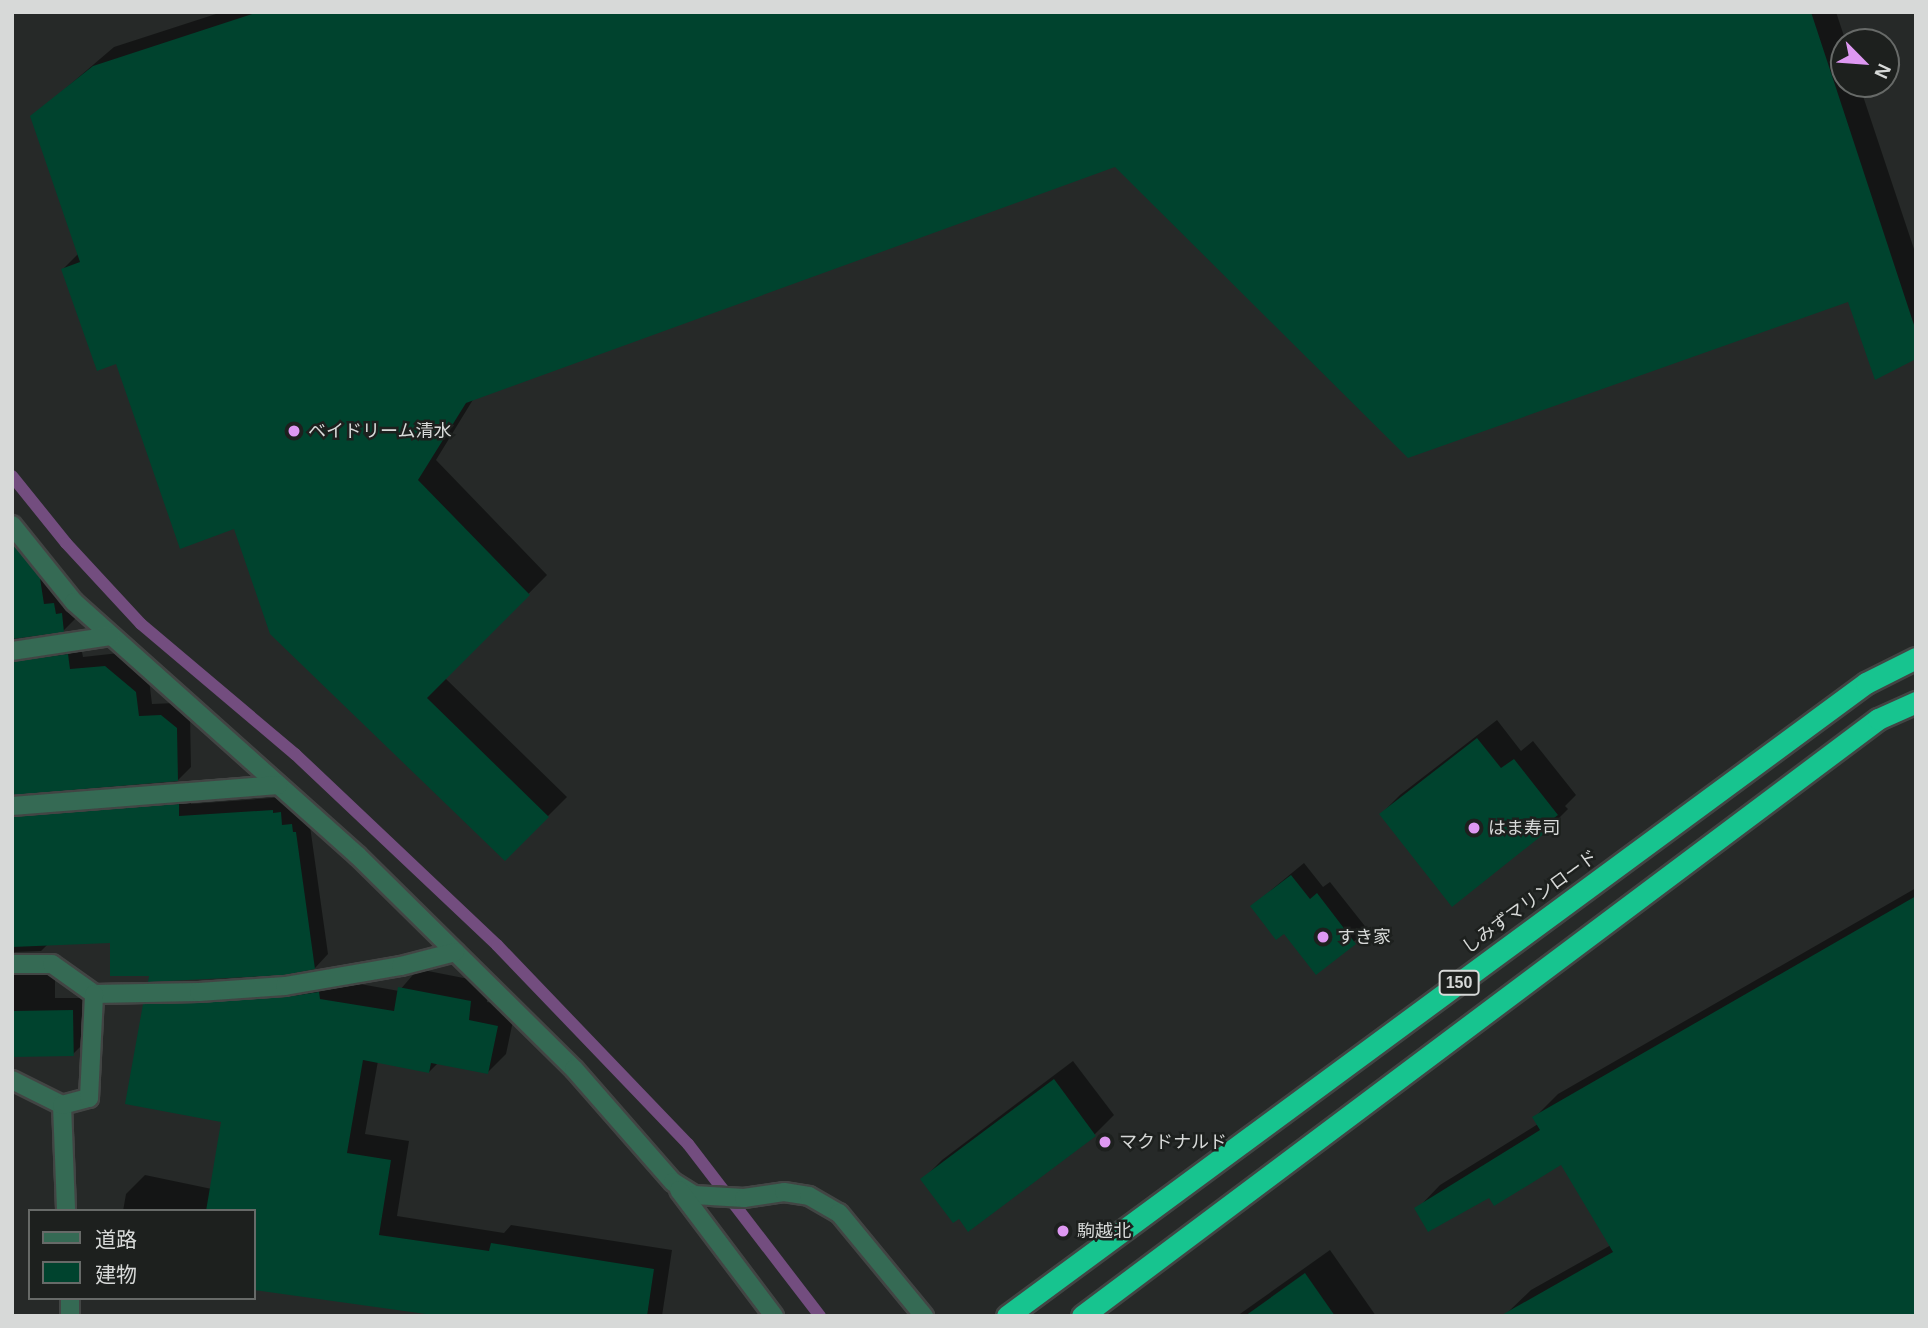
<!DOCTYPE html>
<html>
<head>
<meta charset="utf-8">
<style>
  body { margin:0 }
  #map { position:relative; width:1928px; height:1328px; overflow:hidden; background:#262928; font-family:Arial,"Noto Sans JP",sans-serif }
  div>[style] { position:absolute }
  .shadow>* { inset:0; background:#0007 }
  .stream>* { height:12px; margin:-6px; padding:0 6px; transform-origin:6px; border-radius:6px; background:#734d7f }
  .building>* { inset:0; background:#00432e; transform-origin:0 0 }
  .roads { filter:drop-shadow(2px 0 #424544) drop-shadow(-2px 0 #424544) drop-shadow(0 2px #424544) drop-shadow(0 -2px #424544) }
  .street>* { height:18px; margin:-9px; padding:0 9px; transform-origin:9px; border-radius:9px; background:#356a54 }
  .highway>* { height:21px; margin:-10.5px; padding:0 10.5px; transform-origin:10.5px; border-radius:10.5px; background:#17c48f }
  .dots>* { width:19px; height:19px; translate:-50% -50%; box-sizing:border-box; border:4px solid #1d201e; border-radius:50% }
  span { translate:-50% -50%; white-space:nowrap; text-align:center; line-height:1.15; -webkit-text-stroke:5px #1d201e; paint-order:stroke }
  .shield-label span { padding:2px 5px; background:#1d201e; border:2px solid; border-radius:5px; -webkit-text-stroke-width:0 }
  .shield-label { font-size:16px; color:#d7d9d8; font-weight:700 }
  .poi-label { font-size:18px; color:#d7d9d8 }
  .left { translate:0 -50%; text-align:left }
  .street-label { font-size:18px; color:#d7d9d8 }
  .frame { position:absolute; inset:0; border:14px solid #d7d9d8; pointer-events:none }
  .legend { position:absolute; left:28px; top:1209px; width:228px; height:91px; box-sizing:border-box; background:#1d201e; border:2px solid #676a68; margin:0; padding:9px 12px; list-style:none; font-size:21px; color:#d7d9d8 }
  .legend li { display:flex; align-items:center; gap:14px; height:35px }
  .legend b { width:35px; border:2px solid #676a68 }
  .north { position:absolute; left:1830px; top:28px; width:70px; height:70px; box-sizing:border-box; background:#1d201e; border:2px solid #676a68; border-radius:50%; rotate:115deg; font-size:19px; font-weight:700; line-height:28px; text-align:center; color:#d7d9d8 }
  .north::after { content:''; display:block; margin:auto; width:24px; height:32px; background:#de98f2; clip-path:polygon(50% 0,100% 100%,50% 72%,0 100%) }
</style>
</head>
<body>
<div id="map">
  <div class="shadow">
    <i style="clip-path:polygon(222px 12px,1836px 12px,1846px 42px,1844px 84px,1859px 84px,1916px 255px,1916px 357px,1849px 300px,1115px 165px,474px 398px,436px 460px,547px 575px,445px 678px,567px 797px,505px 859px,236px 527px,117px 362px,63px 269px,79px 253px,32px 117px,114px 47px)"></i>
    <i style="clip-path:polygon(45px 565px,74px 601px,77px 617px,64px 630px,15px 637px,15px 645px,80px 642px,83px 657px,119px 653px,149px 679px,152px 704px,175px 703px,190px 715px,191px 767px,178px 780px,15px 793px,16px 800px,191px 792px,191px 804px,285px 797px,293px 800px,294px 812px,305px 811px,309px 819px,328px 954px,315px 968px,151px 974px,112px 941px,48px 944px,41px 951px,14px 952px,20px 962px,55px 963px,55px 998px,86px 998px,86px 1041px,73px 1054px,12px 1049px,12px 570px)"></i>
    <i style="clip-path:polygon(1497px 720px,1521px 751px,1533px 741px,1576px 795px,1565px 806px,1568px 809px,1549px 828px,1381px 814px,1400px 795px)"></i>
    <i style="clip-path:polygon(1304px 863px,1323px 887px,1330px 882px,1368px 930px,1316px 972px,1285px 932px,1252px 906px)"></i>
    <i style="clip-path:polygon(1916px 888px,1916px 1316px,1507px 1313px,1531px 1290px,1611px 1245px,1561px 1163px,1490px 1196px,1417px 1209px,1440px 1185px,1538px 1124px,1534px 1118px,1558px 1094px)"></i>
    <i style="clip-path:polygon(418px 969px,489px 983px,487px 1002px,516px 1007px,506px 1054px,488px 1072px,438px 1063px,429px 1072px,378px 1061px,365px 1134px,409px 1141px,397px 1216px,504px 1233px,511px 1225px,672px 1250px,662px 1316px,446px 1316px,254px 1287px,254px 1211px,123px 1211px,126px 1194px,145px 1175px,212px 1189px,223px 1121px,145px 1005px,164px 986px,338px 980px,399px 991px)"></i>
    <i style="clip-path:polygon(1073px 1061px,1114px 1115px,1095px 1134px,969px 1229px,923px 1179px,942px 1160px)"></i>
    <i style="clip-path:polygon(1330px 1250px,1376px 1316px,1237px 1316px)"></i>
  </div>
  <div class="stream">
    <i style="left:12px;top:476px;width:86px;rotate:51.1deg"></i>
    <i style="left:66px;top:543px;width:110px;rotate:47.2deg"></i>
    <i style="left:141px;top:624px;width:202px;rotate:40.2deg"></i>
    <i style="left:295px;top:754px;width:278px;rotate:43.4deg"></i>
    <i style="left:497px;top:945px;width:276px;rotate:46.2deg"></i>
    <i style="left:688px;top:1144px;width:217px;rotate:52.5deg"></i>
  </div>
  <div class="building">
    <i style="clip-path:polygon(258px 12px,1811px 12px,1916px 331px,1916px 359px,1875px 380px,1848px 302px,1408px 458px,1115px 167px,466px 403px,418px 480px,530px 595px,427px 698px,549px 817px,505px 861px,270px 634px,234px 529px,180px 549px,116px 364px,97px 371px,61px 269px,80px 262px,30px 116px,93px 66px)"></i>
    <i style="clip-path:polygon(12px 543px,40px 578px,44px 604px,54px 603px,56px 614px,62px 613px,64px 632px,12px 639px)"></i>
    <i style="clip-path:polygon(68px 654px,70px 669px,105px 666px,136px 692px,139px 716px,161px 715px,177px 728px,178px 781px,12px 795px,12px 662px)"></i>
    <i style="clip-path:polygon(1477px 738px,1501px 768px,1514px 759px,1558px 815px,1546px 824px,1550px 829px,1452px 907px,1379px 814px)"></i>
    <i style="clip-path:polygon(179px 804px,179px 816px,273px 810px,273px 813px,281px 812px,282px 825px,292px 824px,293px 832px,296px 832px,315px 969px,284px 975px,148px 982px,149px 976px,110px 976px,110px 943px,12px 947px,12px 817px)"></i>
    <i style="clip-path:polygon(1291px 875px,1310px 899px,1317px 893px,1356px 944px,1316px 975px,1284px 934px,1276px 940px,1250px 906px)"></i>
    <i style="clip-path:polygon(1916px 896px,1916px 1316px,1500px 1316px,1613px 1252px,1561px 1165px,1494px 1206px,1489px 1198px,1428px 1232px,1414px 1208px,1540px 1130px,1532px 1117px)"></i>
    <i style="clip-path:polygon(398px 987px,471px 1001px,469px 1020px,498px 1026px,488px 1074px,431px 1063px,429px 1073px,363px 1060px,347px 1153px,391px 1160px,379px 1235px,489px 1251px,491px 1243px,654px 1269px,647px 1316px,440px 1316px,254px 1290px,254px 1211px,206px 1211px,221px 1122px,125px 1104px,143px 1004px,286px 997px,319px 992px,320px 999px,394px 1011px)"></i>
    <i style="left:73px;top:1010px;width:46px;height:61px;rotate:89deg"></i>
    <i style="clip-path:polygon(1054px 1079px,1096px 1136px,968px 1232px,959px 1219px,953px 1223px,920px 1179px)"></i>
    <i style="clip-path:polygon(1305px 1273px,1335px 1316px,1245px 1316px)"></i>
  </div>
  <div class="roads">
    <div class="street">
      <i style="left:12px;top:525px;width:99px;rotate:51.2deg"></i>
      <i style="left:74px;top:602px;width:381px;rotate:41.8deg"></i>
      <i style="left:358px;top:856px;width:303px;rotate:44.6deg"></i>
      <i style="left:574px;top:1069px;width:150px;rotate:48.8deg"></i>
      <i style="left:673px;top:1182px;width:25px;rotate:32deg"></i>
      <i style="left:694px;top:1195px;width:50px;rotate:3.4deg"></i>
      <i style="left:744px;top:1198px;width:40px;rotate:-8.5deg"></i>
      <i style="left:784px;top:1192px;width:25px;rotate:9deg"></i>
      <i style="left:809px;top:1196px;width:34px;rotate:30deg"></i>
      <i style="left:839px;top:1213px;width:134px;rotate:50.5deg"></i>
      <i style="left:12px;top:651px;width:100px;rotate:-8.6deg"></i>
      <i style="left:12px;top:806px;width:267px;rotate:-4.5deg"></i>
      <i style="left:12px;top:964px;width:40px"></i>
      <i style="left:52px;top:964px;width:52px;rotate:35.5deg"></i>
      <i style="left:94px;top:994px;width:105px;rotate:-1.1deg"></i>
      <i style="left:199px;top:992px;width:86px;rotate:-4deg"></i>
      <i style="left:285px;top:986px;width:118px;rotate:-9.8deg"></i>
      <i style="left:401px;top:966px;width:56px;rotate:-14.5deg"></i>
      <i style="left:12px;top:1080px;width:56px;rotate:26.6deg"></i>
      <i style="left:62px;top:1105px;width:106px;rotate:87.8deg"></i>
      <i style="left:62px;top:1105px;width:28px;rotate:-15deg"></i>
      <i style="left:89px;top:1098px;width:104px;rotate:-87.2deg"></i>
      <i style="left:679px;top:1190px;width:158px;rotate:53deg"></i>
      <i style="left:70px;top:1298px;width:18px;rotate:90deg"></i>
    </div>
    <div class="highway">
      <i style="left:1007px;top:1316px;width:1067px;rotate:-36.39deg"></i>
      <i style="left:1866px;top:683px;width:56px;rotate:-26.6deg"></i>
      <i style="left:1082px;top:1316px;width:995px;rotate:-36.87deg"></i>
      <i style="left:1878px;top:719px;width:42px;rotate:-24.1deg"></i>
    </div>
  </div>
  <div class="dots">
    <i style="left:294px;top:431px;background:#de98f2"></i>
    <i style="left:1474px;top:828px;background:#de98f2"></i>
    <i style="left:1323px;top:937px;background:#de98f2"></i>
    <i style="left:1105px;top:1142px;background:#de98f2"></i>
    <i style="left:1063px;top:1231px;background:#de98f2"></i>
  </div>
  <div class="shield-label">
    <span style="left:1459px;top:983px">150</span>
  </div>
  <div class="poi-label">
    <span class="left" style="left:308px;top:431px">ベイドリーム清水</span>
    <span class="left" style="left:1488px;top:828px">はま寿司</span>
    <span class="left" style="left:1337px;top:937px">すき家</span>
    <span class="left" style="left:1119px;top:1142px">マクドナルド</span>
    <span class="left" style="left:1077px;top:1231px">駒越北</span>
  </div>
  <div class="street-label">
    <span style="left:1530px;top:902px;rotate:-36deg">しみずマリンロード</span>
  </div>
  <div class="frame"></div>
  <ul class="legend">
  <li><b style="height:9px;background:#356a54"></b>道路</li>
  <li><b style="height:19px;background:#00432e"></b>建物</li>
  </ul>
  <div class="north">N</div>
</div>
</body>
</html>
